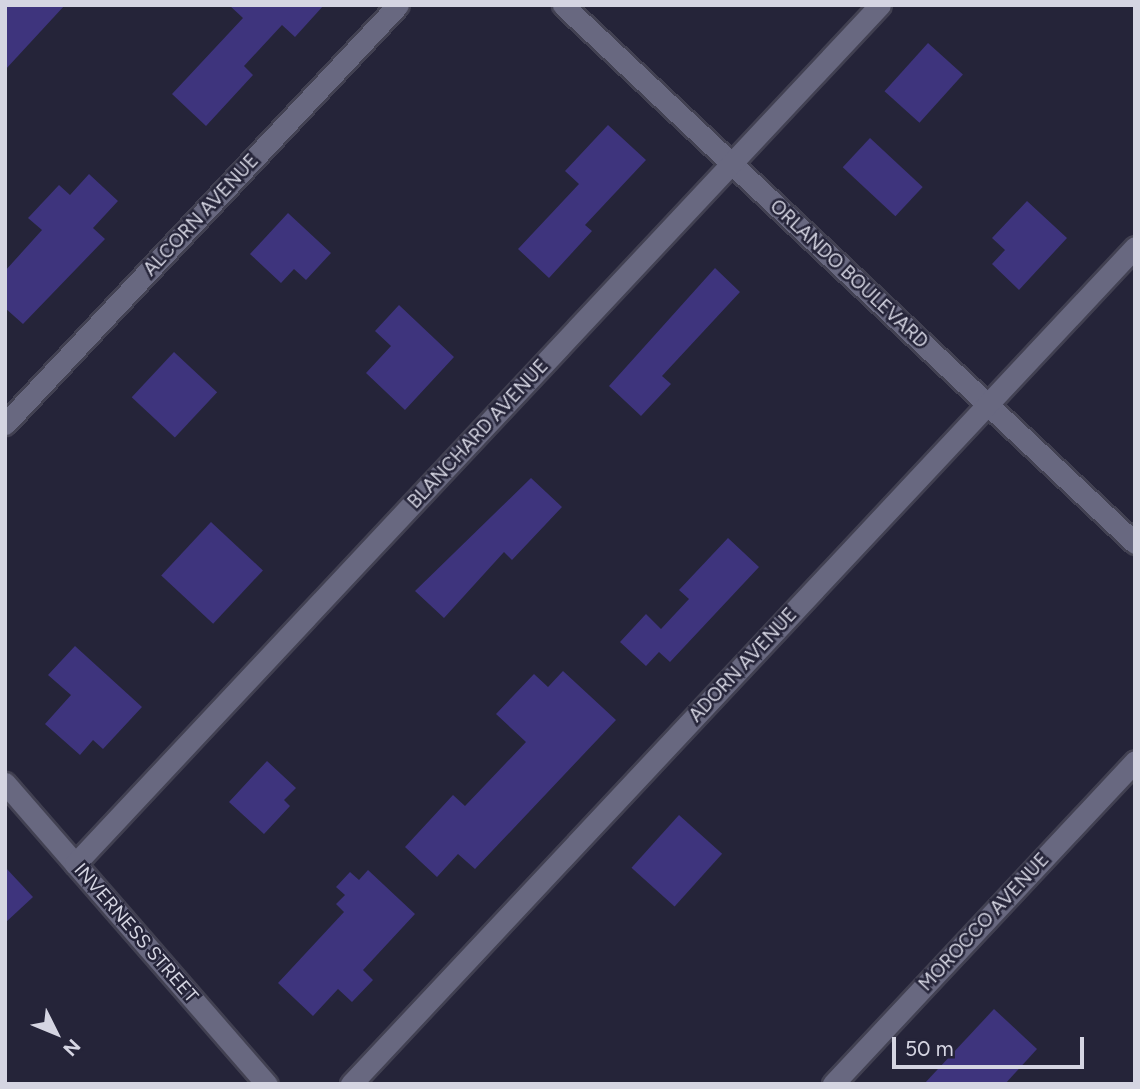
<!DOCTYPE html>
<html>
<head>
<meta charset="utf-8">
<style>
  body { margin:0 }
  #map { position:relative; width:1140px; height:1089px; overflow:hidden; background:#252439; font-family:Figtree,sans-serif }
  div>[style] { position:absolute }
  .building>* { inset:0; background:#3e347d; transform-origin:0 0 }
  .roads { filter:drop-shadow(2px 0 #424152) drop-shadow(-2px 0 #424152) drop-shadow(0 2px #424152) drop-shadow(0 -2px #424152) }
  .minor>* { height:21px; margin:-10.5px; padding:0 10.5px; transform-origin:10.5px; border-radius:10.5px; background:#686880 }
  span { translate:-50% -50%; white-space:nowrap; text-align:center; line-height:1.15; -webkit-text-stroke:5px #252439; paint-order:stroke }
  .street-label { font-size:19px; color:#d5d5e2 }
  .frame { position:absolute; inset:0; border:7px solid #d5d5e2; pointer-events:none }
  .north { position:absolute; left:21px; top:998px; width:70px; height:70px; -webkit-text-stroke:5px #252439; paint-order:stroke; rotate:133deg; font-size:19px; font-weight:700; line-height:28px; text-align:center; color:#d5d5e2 }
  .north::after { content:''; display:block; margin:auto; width:24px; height:32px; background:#d5d5e2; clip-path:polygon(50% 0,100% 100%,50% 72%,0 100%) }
  .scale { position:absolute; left:892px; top:1037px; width:192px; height:32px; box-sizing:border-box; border:4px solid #d5d5e2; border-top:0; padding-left:9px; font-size:21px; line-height:24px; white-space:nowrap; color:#d5d5e2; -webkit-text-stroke:5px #252439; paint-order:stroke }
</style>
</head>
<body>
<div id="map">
  <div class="building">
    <i style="clip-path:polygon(5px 5px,65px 5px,5px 70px)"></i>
    <i style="clip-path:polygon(229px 5px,324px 5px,295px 37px,282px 25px,244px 66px,253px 75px,206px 126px,172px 94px,243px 18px)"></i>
    <i style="left:928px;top:43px;width:47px;height:65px;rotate:42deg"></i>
    <i style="clip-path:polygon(608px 125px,646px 160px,585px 225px,592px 231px,549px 278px,518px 249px,579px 184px,565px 171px)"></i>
    <i style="left:870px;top:138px;width:72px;height:40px;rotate:43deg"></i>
    <i style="clip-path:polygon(89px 174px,118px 201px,93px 228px,105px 239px,23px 324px,5px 308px,5px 271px,42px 230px,28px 218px,59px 185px,70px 195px)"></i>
    <i style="clip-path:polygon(1027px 201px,1067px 238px,1019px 290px,992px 264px,1005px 250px,992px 238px)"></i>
    <i style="clip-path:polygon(288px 213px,331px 253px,306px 280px,294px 269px,281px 283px,250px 254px)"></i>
    <i style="clip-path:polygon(715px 268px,740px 292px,662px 376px,671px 384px,641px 416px,609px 386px)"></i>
    <i style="clip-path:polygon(399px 305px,454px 357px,405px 410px,366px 373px,391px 346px,375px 331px)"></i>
    <i style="left:174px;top:352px;width:59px;height:62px;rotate:43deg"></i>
    <i style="clip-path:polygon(531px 478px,562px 507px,512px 560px,504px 552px,444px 618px,415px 591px)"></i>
    <i style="left:211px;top:522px;width:71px;height:73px;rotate:43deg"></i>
    <i style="clip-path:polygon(728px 538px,759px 567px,670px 662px,659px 652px,646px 666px,620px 642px,646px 614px,661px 629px,689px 599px,679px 590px)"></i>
    <i style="clip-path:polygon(75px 646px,142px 707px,103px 749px,93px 740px,80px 755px,45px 724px,71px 695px,48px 675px)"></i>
    <i style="clip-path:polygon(563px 671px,616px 720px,475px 869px,458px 854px,437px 877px,405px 847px,453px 795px,465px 806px,526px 742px,496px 714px,534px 674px,548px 687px)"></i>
    <i style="clip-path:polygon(267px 761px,296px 788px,284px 800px,290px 806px,264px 834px,229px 802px)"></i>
    <i style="left:679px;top:815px;width:58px;height:71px;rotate:42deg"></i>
    <i style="clip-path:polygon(5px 867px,33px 897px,5px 923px)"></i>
    <i style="clip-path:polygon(368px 870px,415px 914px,363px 970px,373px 980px,352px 1002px,338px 989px,313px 1016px,278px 983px,344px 912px,336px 904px,345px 895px,336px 887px,350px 872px,359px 880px)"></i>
    <i style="clip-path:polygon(994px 1009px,1037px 1049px,1005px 1084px,924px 1084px)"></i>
  </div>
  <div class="roads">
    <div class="minor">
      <i style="left:563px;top:5px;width:785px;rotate:43.25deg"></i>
      <i style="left:5px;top:424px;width:574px;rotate:-46.83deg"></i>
      <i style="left:5px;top:783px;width:399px;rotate:49deg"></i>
      <i style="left:75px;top:864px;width:1177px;rotate:-46.86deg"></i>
      <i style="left:351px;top:1084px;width:1147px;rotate:-46.87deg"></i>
      <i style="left:833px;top:1084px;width:442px;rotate:-46.9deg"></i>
    </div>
  </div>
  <div class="street-label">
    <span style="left:201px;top:215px;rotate:-47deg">ALCORN AVENUE</span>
    <span style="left:849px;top:274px;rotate:43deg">ORLANDO BOULEVARD</span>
    <span style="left:478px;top:434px;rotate:-47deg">BLANCHARD AVENUE</span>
    <span style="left:743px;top:665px;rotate:-47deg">ADORN AVENUE</span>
    <span style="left:984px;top:922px;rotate:-47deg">MOROCCO AVENUE</span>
    <span style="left:136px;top:933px;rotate:49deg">INVERNESS STREET</span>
  </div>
  <div class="frame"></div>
  <div class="north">N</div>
  <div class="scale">50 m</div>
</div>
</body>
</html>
